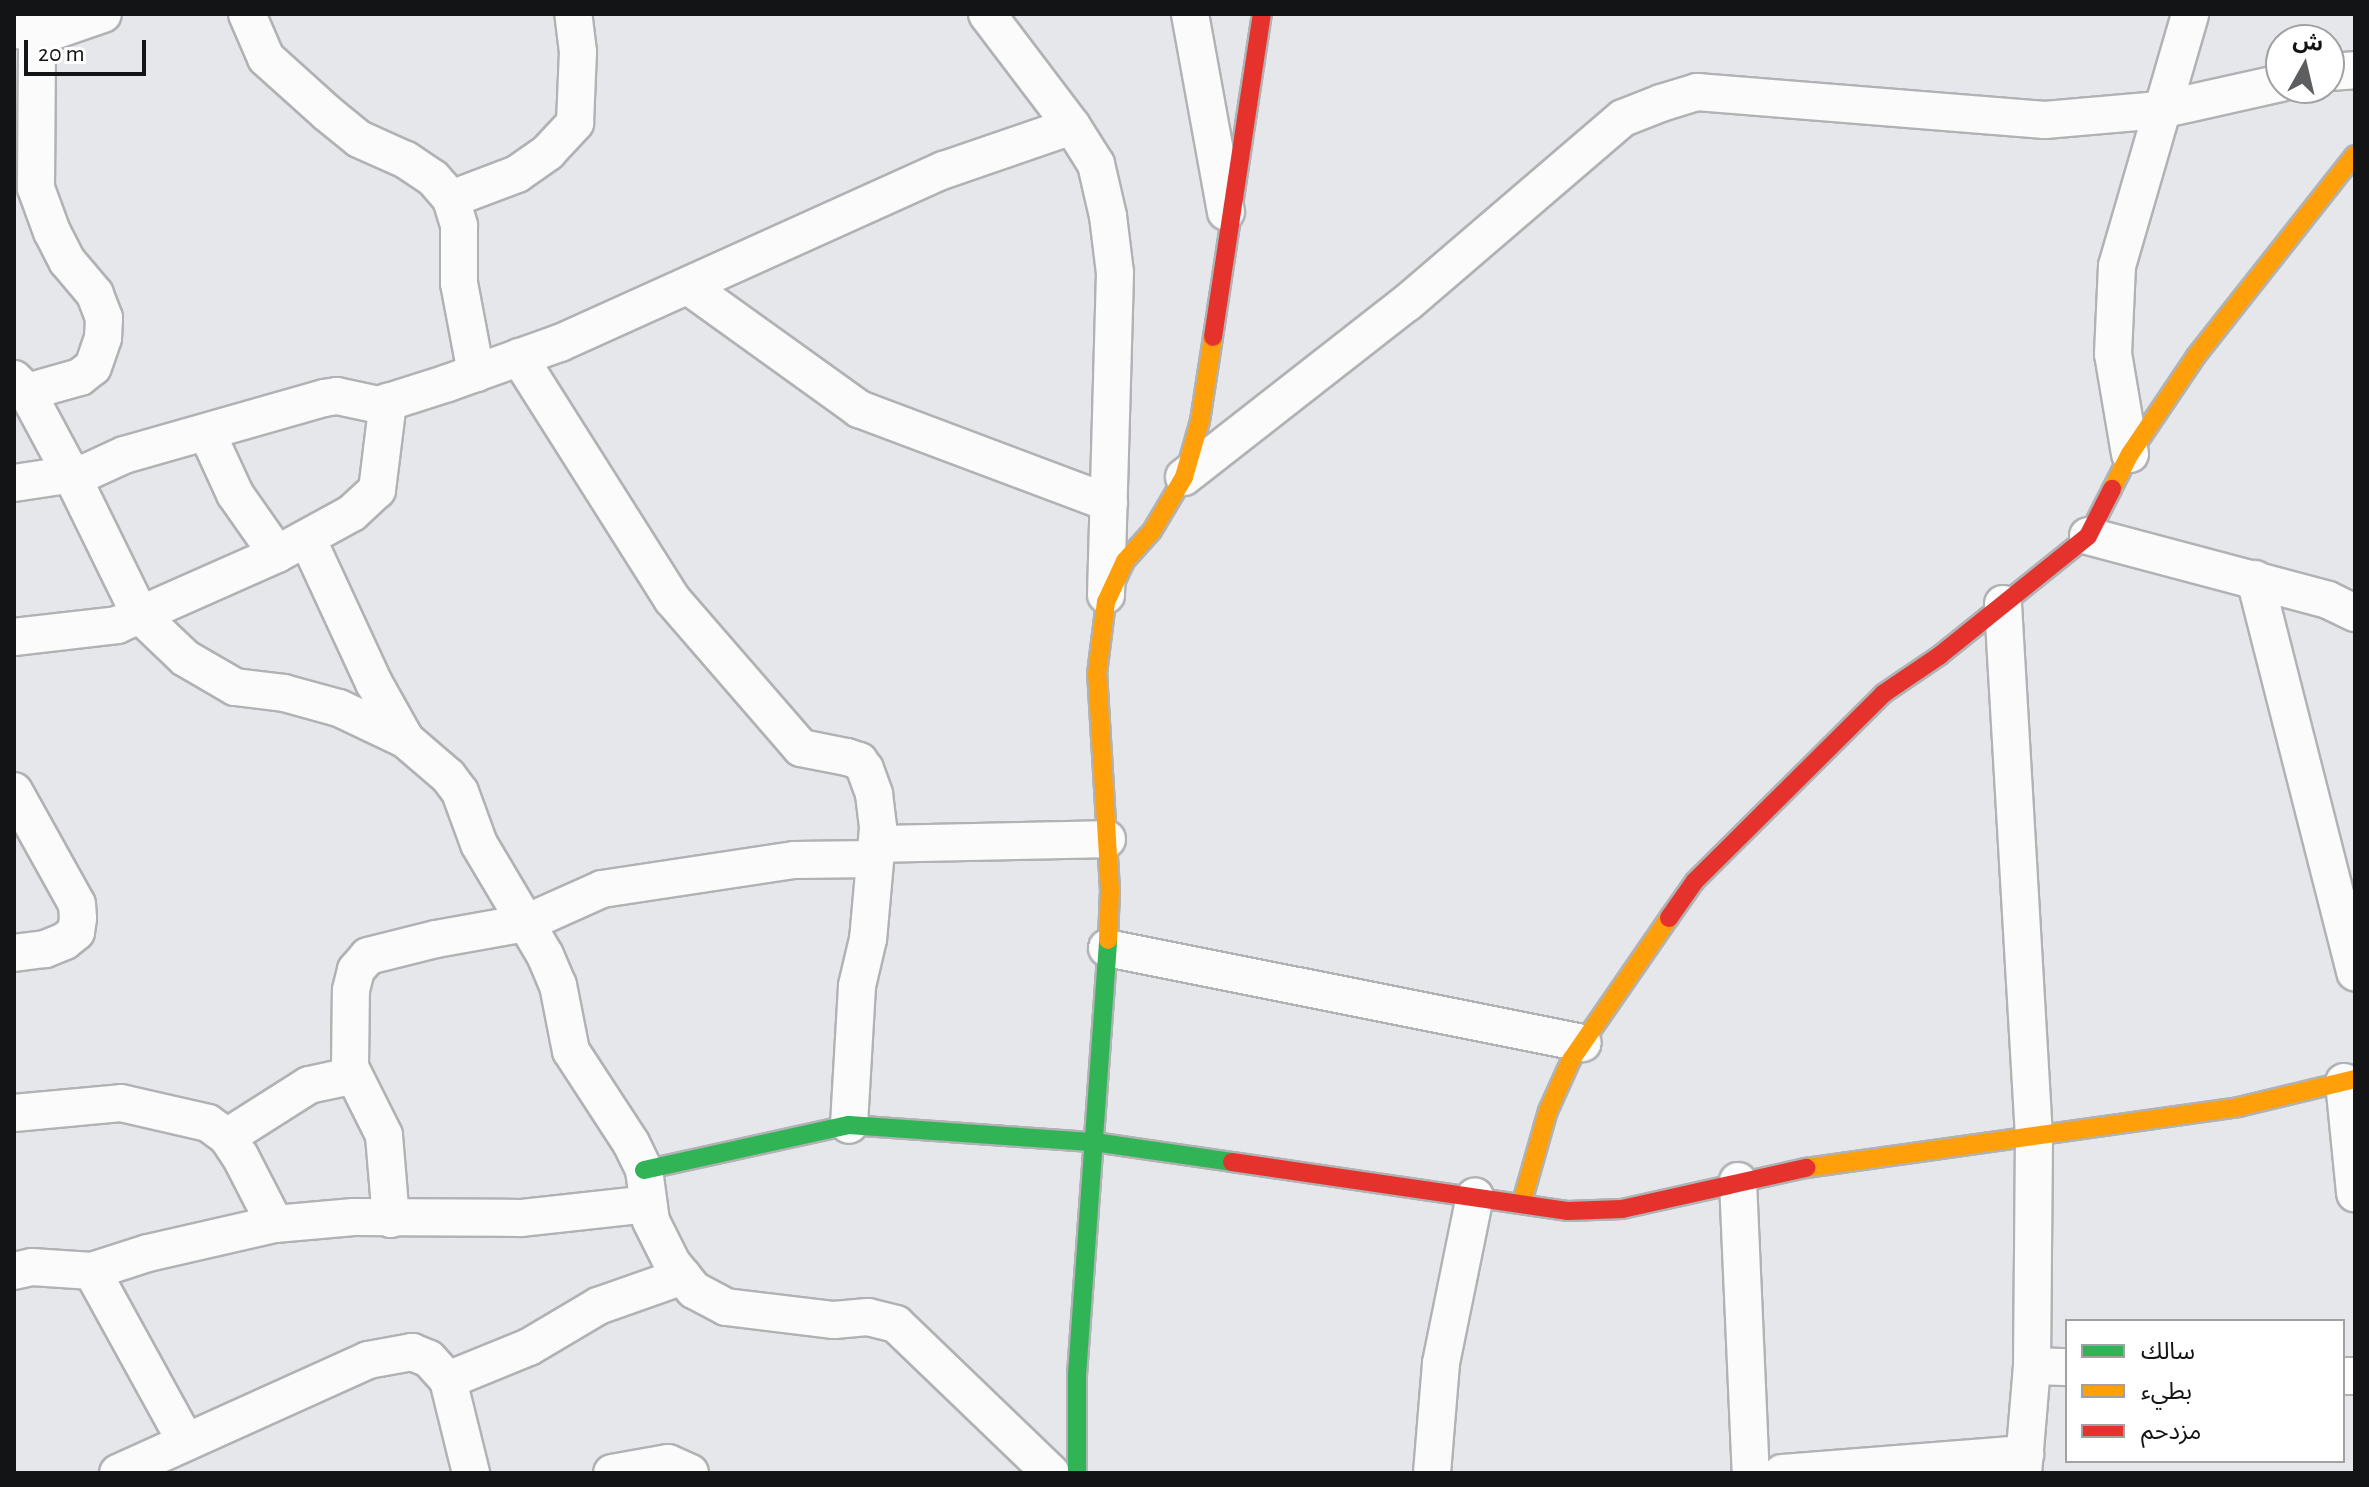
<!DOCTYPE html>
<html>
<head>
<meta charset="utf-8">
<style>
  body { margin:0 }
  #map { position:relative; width:2369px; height:1487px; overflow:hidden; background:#e5e7ea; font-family:"Alegreya Sans","Noto Sans Arabic",sans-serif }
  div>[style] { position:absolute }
  .roads { filter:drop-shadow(2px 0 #b1b2b4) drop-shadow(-2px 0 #b1b2b4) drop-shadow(0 2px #b1b2b4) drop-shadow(0 -2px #b1b2b4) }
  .street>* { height:36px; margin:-18px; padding:0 18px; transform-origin:18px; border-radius:18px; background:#fbfbfc }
  .fast>* { height:18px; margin:-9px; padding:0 9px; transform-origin:9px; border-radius:9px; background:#30b455 }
  .slow>* { height:18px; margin:-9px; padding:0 9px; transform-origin:9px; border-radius:9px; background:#ff9f0a }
  .jam>* { height:18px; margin:-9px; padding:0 9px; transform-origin:9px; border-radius:9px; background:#e5322d }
  span { translate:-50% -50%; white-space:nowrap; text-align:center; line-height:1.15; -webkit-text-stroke:8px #fff; paint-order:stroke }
  .frame { position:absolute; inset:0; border:16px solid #131415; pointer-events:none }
  .legend { position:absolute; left:2065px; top:1319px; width:280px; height:144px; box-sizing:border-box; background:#fff; border:2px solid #a1a1a1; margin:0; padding:10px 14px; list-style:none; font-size:24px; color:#131415 }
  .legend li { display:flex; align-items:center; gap:16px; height:40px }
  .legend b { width:40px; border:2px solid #a1a1a1 }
  .north { position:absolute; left:2265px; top:24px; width:80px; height:80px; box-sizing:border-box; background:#fff; border:2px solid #a1a1a1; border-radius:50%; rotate:8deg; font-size:22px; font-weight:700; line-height:32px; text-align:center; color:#131415 }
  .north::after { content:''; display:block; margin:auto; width:28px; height:36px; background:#5c5e60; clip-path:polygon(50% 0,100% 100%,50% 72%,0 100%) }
  .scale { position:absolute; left:24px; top:40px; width:122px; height:36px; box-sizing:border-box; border:4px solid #131415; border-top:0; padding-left:10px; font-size:24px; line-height:28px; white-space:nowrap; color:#131415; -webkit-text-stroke:6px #fff; paint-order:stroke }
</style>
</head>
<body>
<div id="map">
  <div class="roads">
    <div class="street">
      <i style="left:247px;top:14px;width:48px;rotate:66.6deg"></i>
      <i style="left:266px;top:58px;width:82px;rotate:42deg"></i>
      <i style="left:327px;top:113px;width:41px;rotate:39.1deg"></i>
      <i style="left:359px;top:139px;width:51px;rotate:24.1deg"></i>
      <i style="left:406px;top:160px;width:32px;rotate:34deg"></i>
      <i style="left:433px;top:178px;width:28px;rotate:49deg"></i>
      <i style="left:451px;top:199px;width:28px;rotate:73deg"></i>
      <i style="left:459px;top:226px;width:57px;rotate:90deg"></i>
      <i style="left:459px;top:283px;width:92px;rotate:79.3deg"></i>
      <i style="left:987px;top:14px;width:141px;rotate:52.8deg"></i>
      <i style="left:1072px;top:126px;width:45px;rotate:57.7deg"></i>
      <i style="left:1096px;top:164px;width:53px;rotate:77deg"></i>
      <i style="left:1108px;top:216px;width:57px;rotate:83deg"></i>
      <i style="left:1115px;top:273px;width:322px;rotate:91.6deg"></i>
      <i style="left:1190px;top:14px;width:201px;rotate:79.7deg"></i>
      <i style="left:15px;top:30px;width:33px;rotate:5deg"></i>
      <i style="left:48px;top:33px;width:58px;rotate:-19.1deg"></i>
      <i style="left:2329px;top:72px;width:26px;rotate:-4deg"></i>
      <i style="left:451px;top:199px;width:71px;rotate:-20.7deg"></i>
      <i style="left:517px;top:174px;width:38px;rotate:-35deg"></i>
      <i style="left:548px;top:152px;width:40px;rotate:-47deg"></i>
      <i style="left:575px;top:123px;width:71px;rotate:-87.6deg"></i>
      <i style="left:578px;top:52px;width:38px;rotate:-97deg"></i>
      <i style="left:688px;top:286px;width:211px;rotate:35.7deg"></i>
      <i style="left:859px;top:409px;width:267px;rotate:20.6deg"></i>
      <i style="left:519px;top:357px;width:286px;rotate:57.7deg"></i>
      <i style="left:672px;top:599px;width:197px;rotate:49.1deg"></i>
      <i style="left:801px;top:748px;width:47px;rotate:11.1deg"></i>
      <i style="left:847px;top:757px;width:13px;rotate:18deg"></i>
      <i style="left:859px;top:761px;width:10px;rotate:53deg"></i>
      <i style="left:865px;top:769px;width:27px;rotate:70deg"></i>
      <i style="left:874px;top:794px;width:34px;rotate:83deg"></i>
      <i style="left:878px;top:828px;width:111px;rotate:95.1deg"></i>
      <i style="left:868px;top:939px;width:48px;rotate:103.2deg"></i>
      <i style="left:857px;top:986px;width:139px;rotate:93.3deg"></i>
      <i style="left:14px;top:379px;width:18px;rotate:45deg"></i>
      <i style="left:27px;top:392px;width:93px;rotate:61.8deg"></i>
      <i style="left:71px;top:474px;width:157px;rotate:63.9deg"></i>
      <i style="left:140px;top:615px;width:62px;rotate:43.7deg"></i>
      <i style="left:185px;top:658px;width:58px;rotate:30.1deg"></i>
      <i style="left:235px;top:687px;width:49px;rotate:7deg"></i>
      <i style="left:284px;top:693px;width:57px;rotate:15.3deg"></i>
      <i style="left:339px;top:708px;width:74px;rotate:25.5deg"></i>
      <i style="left:27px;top:392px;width:55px;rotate:-15.8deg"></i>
      <i style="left:80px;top:377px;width:16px;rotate:-38deg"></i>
      <i style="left:93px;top:367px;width:31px;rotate:-71deg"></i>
      <i style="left:103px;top:338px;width:20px;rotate:-87deg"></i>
      <i style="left:104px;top:318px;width:26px;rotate:-111deg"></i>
      <i style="left:95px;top:294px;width:43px;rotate:-130.3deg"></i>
      <i style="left:67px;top:261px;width:33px;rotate:-117deg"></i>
      <i style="left:52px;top:232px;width:47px;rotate:-110deg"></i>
      <i style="left:36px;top:188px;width:156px;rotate:-89.6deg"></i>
      <i style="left:207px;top:433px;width:67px;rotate:65.3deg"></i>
      <i style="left:235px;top:494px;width:73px;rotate:55deg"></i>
      <i style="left:2130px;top:454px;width:101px;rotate:-99.6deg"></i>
      <i style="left:2113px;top:354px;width:88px;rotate:-87.4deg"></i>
      <i style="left:2117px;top:266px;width:262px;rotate:-73.8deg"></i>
      <i style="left:1184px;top:477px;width:283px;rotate:-38deg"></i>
      <i style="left:1407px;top:303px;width:284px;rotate:-40.6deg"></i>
      <i style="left:1623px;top:118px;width:41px;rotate:-21.5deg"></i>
      <i style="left:1661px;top:103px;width:38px;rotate:-17deg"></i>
      <i style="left:1697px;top:92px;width:349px;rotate:4.6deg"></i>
      <i style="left:2045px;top:120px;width:115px;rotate:-5deg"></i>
      <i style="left:2160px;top:110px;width:124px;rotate:-12.6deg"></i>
      <i style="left:14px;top:483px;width:74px;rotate:-8.6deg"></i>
      <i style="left:87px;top:472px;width:41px;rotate:-24.7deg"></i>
      <i style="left:124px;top:455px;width:208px;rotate:-15.9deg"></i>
      <i style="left:324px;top:398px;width:13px;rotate:-9deg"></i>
      <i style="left:337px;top:396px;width:43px;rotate:12.1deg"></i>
      <i style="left:379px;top:405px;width:72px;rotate:-17.7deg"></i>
      <i style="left:448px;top:383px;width:119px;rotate:-19.7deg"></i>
      <i style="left:560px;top:343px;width:421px;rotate:-24.3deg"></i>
      <i style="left:944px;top:170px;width:135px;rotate:-19deg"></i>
      <i style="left:2088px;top:536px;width:248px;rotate:14.9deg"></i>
      <i style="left:2328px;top:600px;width:30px;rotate:26deg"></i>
      <i style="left:307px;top:538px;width:160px;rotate:65.2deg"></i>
      <i style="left:374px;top:683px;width:65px;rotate:60.7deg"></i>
      <i style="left:406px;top:740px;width:55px;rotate:40.6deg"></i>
      <i style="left:448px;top:776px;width:20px;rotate:53deg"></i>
      <i style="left:460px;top:792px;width:55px;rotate:69.9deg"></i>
      <i style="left:479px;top:844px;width:129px;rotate:59.3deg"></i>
      <i style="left:545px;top:955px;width:33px;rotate:67deg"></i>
      <i style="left:558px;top:985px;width:67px;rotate:78.9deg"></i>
      <i style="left:571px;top:1051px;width:110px;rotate:56.9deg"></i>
      <i style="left:631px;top:1143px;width:30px;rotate:64deg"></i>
      <i style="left:644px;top:1170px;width:51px;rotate:82.2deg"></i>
      <i style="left:651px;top:1221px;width:47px;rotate:63.4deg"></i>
      <i style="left:672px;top:1263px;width:35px;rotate:51deg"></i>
      <i style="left:694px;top:1290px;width:36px;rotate:28deg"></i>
      <i style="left:726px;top:1307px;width:109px;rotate:6.9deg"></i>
      <i style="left:834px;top:1320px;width:34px;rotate:-5deg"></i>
      <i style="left:868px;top:1317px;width:29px;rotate:14deg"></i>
      <i style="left:896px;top:1324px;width:215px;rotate:43.9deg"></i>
      <i style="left:2255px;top:579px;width:406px;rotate:75.7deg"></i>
      <i style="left:2003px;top:604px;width:534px;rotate:86.67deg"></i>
      <i style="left:2034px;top:1137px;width:229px;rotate:90.5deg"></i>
      <i style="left:2032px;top:1366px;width:107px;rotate:94.8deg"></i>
      <i style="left:14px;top:637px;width:104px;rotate:-6.6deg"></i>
      <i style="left:117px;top:625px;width:175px;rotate:-23.9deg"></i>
      <i style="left:277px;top:554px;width:85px;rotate:-28.7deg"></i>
      <i style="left:352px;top:513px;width:34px;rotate:-43deg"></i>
      <i style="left:377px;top:490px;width:89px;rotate:-82.9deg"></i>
      <i style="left:14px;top:791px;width:129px;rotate:60.9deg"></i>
      <i style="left:77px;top:904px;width:14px;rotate:86deg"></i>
      <i style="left:78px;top:918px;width:14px;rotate:98deg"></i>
      <i style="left:76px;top:932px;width:14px;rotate:141deg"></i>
      <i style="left:65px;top:941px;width:22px;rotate:158deg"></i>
      <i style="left:45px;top:949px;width:31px;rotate:173deg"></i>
      <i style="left:877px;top:844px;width:230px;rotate:-1.2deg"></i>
      <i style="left:1107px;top:948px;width:485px;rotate:11.3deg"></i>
      <i style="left:2344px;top:1082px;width:112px;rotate:84.3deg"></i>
      <i style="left:14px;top:1113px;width:107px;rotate:-5.3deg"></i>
      <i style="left:121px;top:1103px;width:89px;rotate:12.9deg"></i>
      <i style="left:208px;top:1123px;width:24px;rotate:36deg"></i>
      <i style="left:227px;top:1137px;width:23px;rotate:56deg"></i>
      <i style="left:240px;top:1156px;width:76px;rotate:62.8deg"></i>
      <i style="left:227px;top:1137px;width:97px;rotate:-32.4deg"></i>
      <i style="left:309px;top:1085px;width:35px;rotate:-12deg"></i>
      <i style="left:343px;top:1078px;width:13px;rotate:-58deg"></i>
      <i style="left:1738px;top:1181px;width:292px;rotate:87.5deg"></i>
      <i style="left:391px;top:1219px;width:84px;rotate:-94.8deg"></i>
      <i style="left:384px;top:1135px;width:76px;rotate:-116.6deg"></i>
      <i style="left:350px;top:1067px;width:77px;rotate:-89.3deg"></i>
      <i style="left:351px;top:990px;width:21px;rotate:-76deg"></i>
      <i style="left:356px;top:970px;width:18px;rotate:-49deg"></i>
      <i style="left:368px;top:956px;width:70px;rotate:-14deg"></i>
      <i style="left:436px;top:939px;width:91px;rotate:-10.1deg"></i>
      <i style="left:526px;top:923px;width:83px;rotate:-24.1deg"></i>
      <i style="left:602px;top:889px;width:194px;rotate:-8.6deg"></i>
      <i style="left:794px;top:860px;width:81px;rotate:-0.7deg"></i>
      <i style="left:14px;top:1271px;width:18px;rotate:-13deg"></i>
      <i style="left:32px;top:1267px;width:60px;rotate:3.8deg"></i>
      <i style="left:92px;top:1271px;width:59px;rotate:-17.8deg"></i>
      <i style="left:148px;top:1253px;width:130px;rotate:-12.9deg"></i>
      <i style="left:275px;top:1224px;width:79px;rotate:-5.1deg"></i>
      <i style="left:354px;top:1217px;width:168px;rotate:0.3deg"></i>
      <i style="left:522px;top:1218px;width:127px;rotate:-6.3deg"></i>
      <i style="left:92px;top:1271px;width:195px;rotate:61.2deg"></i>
      <i style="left:2032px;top:1366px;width:35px;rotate:2deg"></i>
      <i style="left:2343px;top:1376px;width:12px"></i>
      <i style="left:448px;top:1380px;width:87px;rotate:-22.2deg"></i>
      <i style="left:529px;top:1347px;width:80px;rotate:-30.7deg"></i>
      <i style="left:598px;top:1306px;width:90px;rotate:-19.4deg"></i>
      <i style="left:118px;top:1473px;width:274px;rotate:-24.3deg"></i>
      <i style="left:368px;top:1360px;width:45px;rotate:-10.3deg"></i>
      <i style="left:412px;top:1352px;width:18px;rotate:22deg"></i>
      <i style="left:429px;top:1359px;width:28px;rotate:48deg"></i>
      <i style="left:448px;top:1380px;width:96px;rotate:76.1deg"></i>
      <i style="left:612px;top:1473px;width:57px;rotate:-10.1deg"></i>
      <i style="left:668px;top:1463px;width:24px;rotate:24deg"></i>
      <i style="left:1432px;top:1473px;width:110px;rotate:-85.3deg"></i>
      <i style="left:1441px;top:1363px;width:170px;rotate:-78.5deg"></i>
      <i style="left:1782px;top:1473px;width:244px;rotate:-4.5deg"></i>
    </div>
    <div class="fast">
      <i style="left:644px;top:1170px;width:210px;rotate:-12.4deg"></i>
      <i style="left:849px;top:1125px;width:246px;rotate:4deg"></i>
      <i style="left:1094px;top:1142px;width:139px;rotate:8.2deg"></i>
      <i style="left:1077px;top:1473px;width:98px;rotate:-90deg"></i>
      <i style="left:1077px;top:1375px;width:436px;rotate:-85.9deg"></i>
    </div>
    <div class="slow">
      <i style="left:2112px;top:489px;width:39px;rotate:-63deg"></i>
      <i style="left:2130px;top:454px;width:118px;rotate:-56deg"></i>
      <i style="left:2196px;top:356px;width:256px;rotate:-51.7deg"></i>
      <i style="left:1108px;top:940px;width:50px;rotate:-87.7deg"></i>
      <i style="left:1110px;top:890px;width:216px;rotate:-93.4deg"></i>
      <i style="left:1097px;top:674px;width:73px;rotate:-82.9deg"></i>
      <i style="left:1106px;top:602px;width:45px;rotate:-65.1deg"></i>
      <i style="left:1125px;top:561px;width:40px;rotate:-48deg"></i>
      <i style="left:1152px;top:531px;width:63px;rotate:-59.3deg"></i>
      <i style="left:1184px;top:477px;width:58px;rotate:-74.1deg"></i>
      <i style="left:1200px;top:421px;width:85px;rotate:-81.2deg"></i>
      <i style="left:1806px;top:1168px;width:437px;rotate:-8deg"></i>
      <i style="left:2239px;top:1107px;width:119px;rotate:-13.6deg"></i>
      <i style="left:1522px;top:1202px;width:95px;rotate:-74.1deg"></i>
      <i style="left:1548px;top:1111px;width:56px;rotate:-65.7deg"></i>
      <i style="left:1571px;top:1060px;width:173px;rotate:-55.4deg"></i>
    </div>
    <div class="jam">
      <i style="left:1213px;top:337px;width:327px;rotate:-81.4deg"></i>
      <i style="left:1669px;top:918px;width:45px;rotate:-54.9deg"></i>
      <i style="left:1695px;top:881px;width:265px;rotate:-44.8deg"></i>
      <i style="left:1883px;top:694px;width:68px;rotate:-34.2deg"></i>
      <i style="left:1939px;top:656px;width:191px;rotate:-38.8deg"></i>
      <i style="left:2088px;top:536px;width:53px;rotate:-62.9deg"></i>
      <i style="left:1232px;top:1162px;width:340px;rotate:8.3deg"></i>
      <i style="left:1568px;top:1211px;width:54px;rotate:-2.1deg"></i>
      <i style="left:1622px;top:1209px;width:189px;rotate:-12.6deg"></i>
    </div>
  </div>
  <div class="frame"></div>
  <ul class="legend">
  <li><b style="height:10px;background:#30b455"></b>سالك</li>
  <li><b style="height:10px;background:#ff9f0a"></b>بطيء</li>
  <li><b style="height:10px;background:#e5322d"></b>مزدحم</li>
  </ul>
  <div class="north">ش</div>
  <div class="scale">20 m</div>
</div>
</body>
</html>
